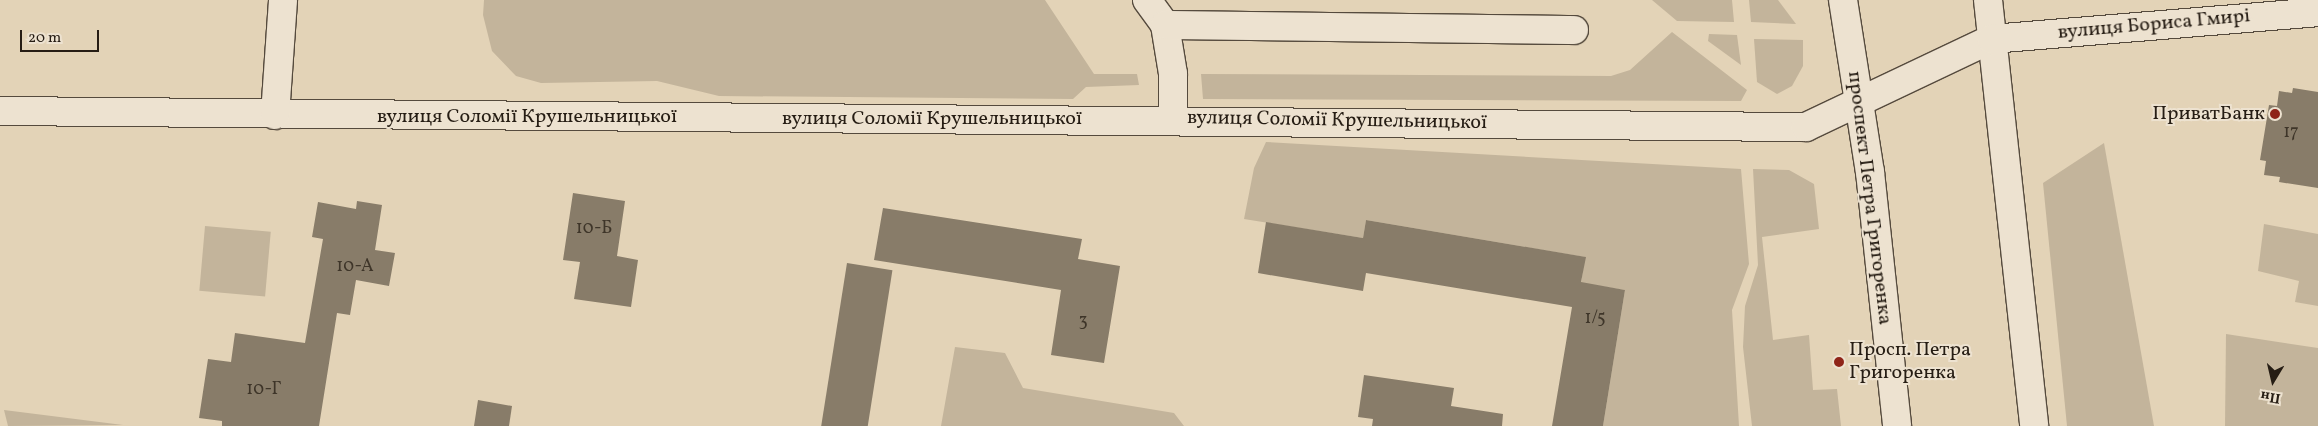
<!DOCTYPE html>
<html>
<head>
<meta charset="utf-8">
<style>
  body { margin:0 }
  #map { position:relative; width:2318px; height:426px; overflow:hidden; background:#e3d3b7; font-family:Vollkorn,serif }
  div>[style] { position:absolute }
  .green>* { inset:0; background:#c3b49b; transform-origin:0 0 }
  .building>* { inset:0; background:#887c69; transform-origin:0 0 }
  .roads { filter:drop-shadow(1px 0 #554a3d) drop-shadow(-1px 0 #554a3d) drop-shadow(0 1px #554a3d) drop-shadow(0 -1px #554a3d) }
  .minor>* { height:28px; margin:-14px; padding:0 14px; transform-origin:14px; border-radius:14px; background:#ede2d0 }
  .dots>* { width:14px; height:14px; translate:-50% -50%; box-sizing:border-box; border:2px solid #ede2d0; border-radius:50% }
  span { translate:-50% -50%; white-space:nowrap; text-align:center; line-height:1.15; -webkit-text-stroke:4px #ede2d0; paint-order:stroke }
  .number-label { font-size:18px; color:#3e3529 }
  .number-label span { -webkit-text-stroke-width:0 }
  .street-label { font-size:20px; color:#261d14 }
  .poi-label { font-size:20px; color:#261d14 }
  .right { translate:-100% -50%; text-align:right }
  .left { translate:0 -50%; text-align:left }
  .north { position:absolute; left:2248px; top:356px; width:50px; height:50px; -webkit-text-stroke:4px #ede2d0; paint-order:stroke; rotate:189deg; font-size:14px; font-weight:700; line-height:20px; text-align:center; color:#261d14 }
  .north::after { content:''; display:block; margin:auto; width:18px; height:22px; background:#261d14; clip-path:polygon(50% 0,100% 100%,50% 72%,0 100%) }
  .scale { position:absolute; left:20px; top:30px; width:79px; height:22px; box-sizing:border-box; border:2px solid #261d14; border-top:0; padding-left:6px; font-size:15px; line-height:18px; white-space:nowrap; color:#261d14; -webkit-text-stroke:4px #ede2d0; paint-order:stroke }
</style>
</head>
<body>
<div id="map">
  <div class="green">
    <i style="clip-path:polygon(484px 0,1045px 0,1094px 74px,1137px 74px,1139px 85px,1086px 87px,1073px 99px,719px 96px,657px 81px,541px 83px,516px 76px,492px 51px,483px 15px)"></i>
    <i style="clip-path:polygon(1652px 0,1732px 0,1734px 22px,1677px 21px)"></i>
    <i style="clip-path:polygon(1749px 0,1778px 0,1796px 24px,1751px 22px)"></i>
    <i style="clip-path:polygon(1672px 32px,1747px 90px,1741px 101px,1203px 99px,1201px 74px,1611px 76px,1630px 70px)"></i>
    <i style="clip-path:polygon(1709px 34px,1737px 35px,1741px 65px,1708px 41px)"></i>
    <i style="clip-path:polygon(1754px 39px,1803px 40px,1803px 66px,1792px 86px,1777px 94px,1757px 82px)"></i>
    <i style="clip-path:polygon(1266px 142px,1741px 169px,1749px 264px,1732px 310px,1739px 426px,1603px 426px,1625px 290px,1581px 283px,1585px 257px,1366px 220px,1363px 238px,1244px 219px,1254px 168px)"></i>
    <i style="clip-path:polygon(2104px 143px,2154px 426px,2067px 426px,2043px 183px)"></i>
    <i style="clip-path:polygon(1753px 169px,1789px 170px,1814px 184px,1819px 229px,1762px 237px,1773px 340px,1809px 335px,1813px 390px,1837px 389px,1841px 426px,1752px 426px,1743px 347px,1745px 306px,1758px 265px)"></i>
    <i style="clip-path:polygon(2264px 224px,2318px 234px,2318px 306px,2295px 302px,2299px 281px,2258px 271px)"></i>
    <i style="left:205px;top:226px;width:66px;height:65px;rotate:5deg"></i>
    <i style="clip-path:polygon(2226px 334px,2318px 348px,2318px 426px,2225px 426px)"></i>
    <i style="clip-path:polygon(955px 347px,1005px 353px,1023px 388px,1174px 413px,1184px 426px,941px 426px)"></i>
    <i style="clip-path:polygon(4px 410px,123px 425px,8px 426px)"></i>
  </div>
  <div class="building">
    <i style="clip-path:polygon(2293px 88px,2318px 92px,2318px 188px,2279px 182px,2280px 177px,2264px 175px,2266px 161px,2260px 160px,2269px 105px,2277px 106px,2279px 91px,2292px 93px)"></i>
    <i style="clip-path:polygon(573px 193px,625px 201px,617px 256px,638px 260px,631px 307px,574px 299px,580px 262px,563px 260px)"></i>
    <i style="clip-path:polygon(357px 201px,382px 205px,375px 250px,395px 253px,389px 286px,356px 280px,350px 315px,337px 313px,319px 426px,222px 426px,222px 421px,199px 418px,208px 359px,231px 362px,235px 333px,305px 343px,323px 239px,312px 237px,318px 202px,356px 209px)"></i>
    <i style="clip-path:polygon(883px 208px,1082px 239px,1078px 259px,1120px 266px,1104px 363px,1051px 355px,1061px 290px,874px 260px)"></i>
    <i style="clip-path:polygon(1366px 220px,1586px 257px,1581px 282px,1625px 290px,1603px 426px,1552px 426px,1572px 307px,1366px 273px,1363px 291px,1258px 273px,1266px 222px,1363px 238px)"></i>
    <i style="left:847px;top:263px;width:46px;height:165px;rotate:9deg"></i>
    <i style="clip-path:polygon(1364px 375px,1454px 388px,1451px 406px,1503px 414px,1502px 426px,1372px 426px,1373px 419px,1358px 417px)"></i>
    <i style="clip-path:polygon(478px 400px,512px 406px,509px 426px,474px 426px)"></i>
  </div>
  <div class="roads">
    <div class="minor">
      <i style="left:1147px;top:0;width:31px;rotate:54deg"></i>
      <i style="left:1165px;top:25px;width:50px;rotate:80.7deg"></i>
      <i style="left:1173px;top:74px;width:46px;rotate:90deg"></i>
      <i style="left:1843px;top:0;width:174px;rotate:81.1deg"></i>
      <i style="left:1870px;top:172px;width:255px;rotate:83.9deg"></i>
      <i style="left:1988px;top:0;width:428px;rotate:83.8deg"></i>
      <i style="left:1165px;top:25px;width:409px;rotate:0.7deg"></i>
      <i style="left:0;top:111px;width:1806px;rotate:0.51deg"></i>
      <i style="left:1806px;top:127px;width:205px;rotate:-25.4deg"></i>
      <i style="left:1991px;top:39px;width:328px;rotate:-4.7deg"></i>
      <i style="left:275px;top:115px;width:115px;rotate:-86deg"></i>
    </div>
  </div>
  <div class="dots">
    <i style="left:2275px;top:114px;background:#8f2418"></i>
    <i style="left:1839px;top:362px;background:#8f2418"></i>
  </div>
  <div class="number-label">
    <span style="left:2291px;top:133px">17</span>
    <span style="left:594px;top:229px">10-Б</span>
    <span style="left:355px;top:267px">10-А</span>
    <span style="left:1595px;top:319px">1/5</span>
    <span style="left:1083px;top:322px">3</span>
    <span style="left:264px;top:390px">10-Г</span>
  </div>
  <div class="street-label">
    <span style="left:2154px;top:25px;rotate:-5deg">вулиця Бориса Гмирі</span>
    <span style="left:527px;top:117px">вулиця Соломії Крушельницької</span>
    <span style="left:932px;top:119px">вулиця Соломії Крушельницької</span>
    <span style="left:1337px;top:121px;rotate:1deg">вулиця Соломії Крушельницької</span>
    <span style="left:1869px;top:198px;rotate:83deg">проспект Петра Григоренка</span>
  </div>
  <div class="poi-label">
    <span class="right" style="left:2265px;top:114px">ПриватБанк</span>
    <span class="left" style="left:1849px;top:362px">Просп. Петра<br>Григоренка</span>
  </div>
  <div class="north">Пн</div>
  <div class="scale">20 m</div>
</div>
</body>
</html>
